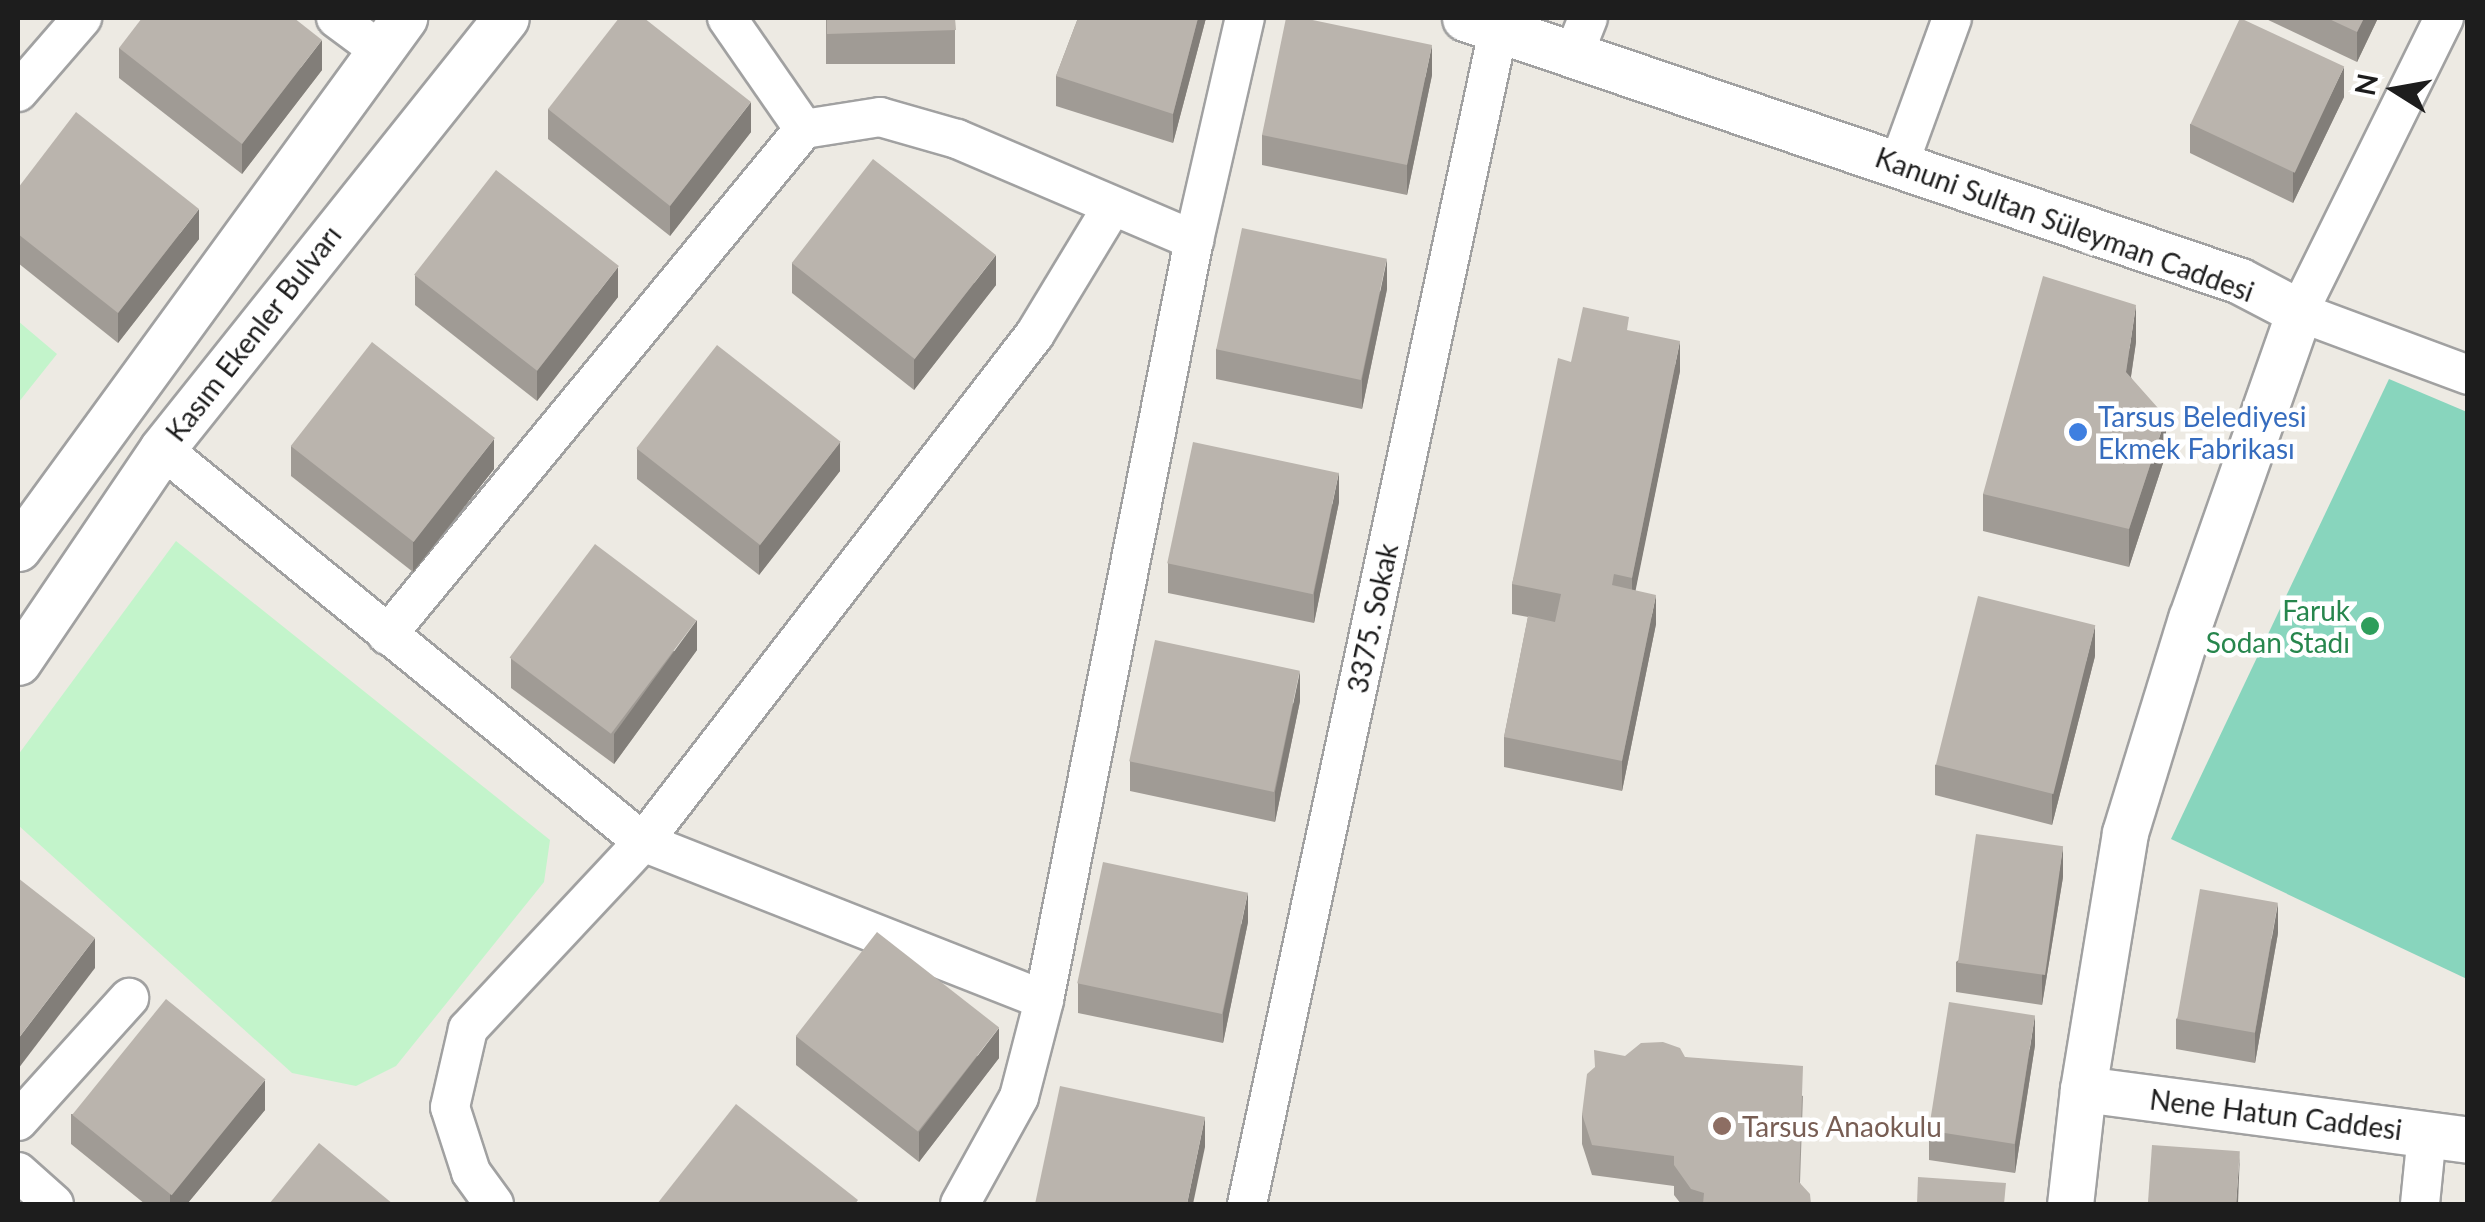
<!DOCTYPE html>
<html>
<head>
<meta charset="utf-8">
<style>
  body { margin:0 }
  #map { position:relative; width:2485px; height:1222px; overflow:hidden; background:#edeae3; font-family:Lato,sans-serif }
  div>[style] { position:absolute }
  .park>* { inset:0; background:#c3f4cb }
  .pitch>* { inset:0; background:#88d5bd }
  .roads { filter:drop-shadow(2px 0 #a1a1a1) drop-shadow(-2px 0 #a1a1a1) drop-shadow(0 2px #a1a1a1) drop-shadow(0 -2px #a1a1a1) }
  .minor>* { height:38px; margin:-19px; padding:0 19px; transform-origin:19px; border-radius:19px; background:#fff }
  .tertiary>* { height:45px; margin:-22.5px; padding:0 22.5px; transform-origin:22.5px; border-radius:22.5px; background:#fff }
  .wall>* { inset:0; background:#a09b95; transform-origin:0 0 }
  .shaded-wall>* { inset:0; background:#827e79 }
  .building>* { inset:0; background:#bab4ad; transform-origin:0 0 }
  .dots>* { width:28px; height:28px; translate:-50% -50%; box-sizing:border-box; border:5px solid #fff; border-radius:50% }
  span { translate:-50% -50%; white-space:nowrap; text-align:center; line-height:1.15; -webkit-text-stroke:9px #fff; paint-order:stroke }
  .street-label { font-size:28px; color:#1d1d1d }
  .shop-label { font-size:28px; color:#366cbe }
  .left { translate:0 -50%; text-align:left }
  .leisure-label { font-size:28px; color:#27864d }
  .right { translate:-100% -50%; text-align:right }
  .education-label { font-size:28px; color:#785e54 }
  .frame { position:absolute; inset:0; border:20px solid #1d1d1d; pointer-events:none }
  .north { position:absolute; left:2345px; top:40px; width:100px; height:100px; -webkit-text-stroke:8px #fff; paint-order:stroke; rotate:281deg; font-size:28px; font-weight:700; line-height:40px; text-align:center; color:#1d1d1d }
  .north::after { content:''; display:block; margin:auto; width:35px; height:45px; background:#1d1d1d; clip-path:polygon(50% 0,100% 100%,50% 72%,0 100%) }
</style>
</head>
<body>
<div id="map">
  <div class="park">
    <i style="clip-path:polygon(18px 321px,57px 354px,18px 403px)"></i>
    <i style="clip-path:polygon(176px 541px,550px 840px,544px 882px,396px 1066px,356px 1086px,292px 1073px,18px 825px,18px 755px)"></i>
  </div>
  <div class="pitch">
    <i style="clip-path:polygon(2389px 379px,2467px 412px,2467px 979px,2171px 839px)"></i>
  </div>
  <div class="roads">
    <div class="minor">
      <i style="left:336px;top:18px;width:54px;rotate:36.7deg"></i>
      <i style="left:727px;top:18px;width:135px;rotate:55.3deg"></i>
      <i style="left:2444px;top:18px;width:328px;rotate:116.3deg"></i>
      <i style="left:2299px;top:312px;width:180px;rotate:20.4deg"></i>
      <i style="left:1573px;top:56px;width:41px;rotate:-68.5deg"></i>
      <i style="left:18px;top:92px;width:98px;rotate:-49.1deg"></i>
      <i style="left:1899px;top:164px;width:155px;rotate:-70deg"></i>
      <i style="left:162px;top:449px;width:621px;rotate:39.25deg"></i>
      <i style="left:643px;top:842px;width:431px;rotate:21.5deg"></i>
      <i style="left:387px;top:635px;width:656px;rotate:-50.51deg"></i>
      <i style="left:804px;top:129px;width:77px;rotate:-9deg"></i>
      <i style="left:880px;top:117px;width:80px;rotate:15.9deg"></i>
      <i style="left:957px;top:139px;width:258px;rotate:23.1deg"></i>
      <i style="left:18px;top:1121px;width:166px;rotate:-47.9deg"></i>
      <i style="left:18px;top:1172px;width:48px;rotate:41.6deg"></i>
      <i style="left:494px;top:1204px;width:39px;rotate:-126deg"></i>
      <i style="left:471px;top:1172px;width:68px;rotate:-107.9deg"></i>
      <i style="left:450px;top:1107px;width:80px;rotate:-77deg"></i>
      <i style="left:468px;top:1029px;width:256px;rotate:-46.9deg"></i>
      <i style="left:643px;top:842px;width:642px;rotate:-52.34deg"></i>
      <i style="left:1035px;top:334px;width:149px;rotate:-58.8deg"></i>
      <i style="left:960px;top:1204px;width:122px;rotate:-61.1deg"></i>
      <i style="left:1019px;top:1097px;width:100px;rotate:-75.5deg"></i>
      <i style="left:1044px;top:1000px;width:775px;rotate:-78.84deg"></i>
      <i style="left:1194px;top:240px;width:228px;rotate:-77.1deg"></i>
      <i style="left:1247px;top:1204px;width:1200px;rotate:-77.92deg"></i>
      <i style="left:2420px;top:1204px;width:70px;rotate:-84.3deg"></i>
    </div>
    <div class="tertiary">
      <i style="left:1465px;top:18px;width:818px;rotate:18.74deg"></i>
      <i style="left:2240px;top:281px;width:67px;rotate:27.7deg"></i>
      <i style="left:2299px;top:312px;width:324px;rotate:109.4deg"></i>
      <i style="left:2191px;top:618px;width:225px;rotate:107.1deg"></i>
      <i style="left:2125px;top:833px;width:259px;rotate:99.3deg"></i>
      <i style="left:2083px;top:1089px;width:116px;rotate:96.4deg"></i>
      <i style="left:18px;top:548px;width:656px;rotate:-53.93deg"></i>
      <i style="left:18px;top:662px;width:257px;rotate:-55.9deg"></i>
      <i style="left:162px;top:449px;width:551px;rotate:-51.41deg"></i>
      <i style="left:2083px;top:1089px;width:388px;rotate:7.5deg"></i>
    </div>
  </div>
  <div class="wall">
    <i style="left:826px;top:18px;width:129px;height:46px"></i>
    <i style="clip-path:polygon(1078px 18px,1206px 18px,1173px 143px,1056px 106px,1056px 76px)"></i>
    <i style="clip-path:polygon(2264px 18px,2378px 18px,2357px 62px)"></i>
    <i style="clip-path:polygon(119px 48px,322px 70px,242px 174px,119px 78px)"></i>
    <i style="clip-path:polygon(1432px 75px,1407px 195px,1262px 165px,1262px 135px)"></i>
    <i style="clip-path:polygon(2344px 97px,2293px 203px,2190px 153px,2190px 124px)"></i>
    <i style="clip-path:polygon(548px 109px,751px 132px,670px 236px,548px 139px)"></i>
    <i style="clip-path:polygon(18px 188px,199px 239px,118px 343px,18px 263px)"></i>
    <i style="clip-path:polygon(792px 263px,996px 285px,914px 390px,792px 293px)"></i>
    <i style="clip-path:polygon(415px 275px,618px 297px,537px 401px,415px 305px)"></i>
    <i style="clip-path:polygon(1387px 289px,1362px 409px,1216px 379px,1216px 349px)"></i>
    <i style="clip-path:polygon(1629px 331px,1680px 371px,1635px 590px,1656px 624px,1622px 791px,1504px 767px,1504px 737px,1528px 617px,1512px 614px,1512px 584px,1571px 362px)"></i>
    <i style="clip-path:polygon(2136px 342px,2131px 377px,2166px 454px,2129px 567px,1983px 531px,1983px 494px)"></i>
    <i style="clip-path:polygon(291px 446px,494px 469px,413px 572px,291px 476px)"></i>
    <i style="clip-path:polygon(637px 449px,840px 471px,759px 575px,637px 479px)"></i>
    <i style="clip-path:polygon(1339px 502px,1314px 623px,1168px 593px,1168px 563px)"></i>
    <i style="clip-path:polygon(697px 650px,614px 764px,511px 688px,511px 658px)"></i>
    <i style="clip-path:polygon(2095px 656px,2052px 825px,1935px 795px,1935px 765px)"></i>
    <i style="clip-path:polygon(1300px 701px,1275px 822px,1130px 791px,1130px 761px)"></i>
    <i style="clip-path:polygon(2063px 877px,2042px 1005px,1956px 992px,1956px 962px)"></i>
    <i style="clip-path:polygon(1248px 922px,1223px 1043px,1078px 1013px,1078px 983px)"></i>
    <i style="clip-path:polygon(2278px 933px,2255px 1063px,2176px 1049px,2176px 1019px)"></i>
    <i style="clip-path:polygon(796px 1036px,999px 1058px,919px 1162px,796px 1065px)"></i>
    <i style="clip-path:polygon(2035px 1045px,2015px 1173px,1929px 1160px,1929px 1130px)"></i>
    <i style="clip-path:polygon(1625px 1056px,1685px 1057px,1803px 1096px,1800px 1183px,1811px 1204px,1681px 1204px,1674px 1195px,1674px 1186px,1592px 1175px,1582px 1144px,1582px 1114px)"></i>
    <i style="clip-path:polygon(265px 1110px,187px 1204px,145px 1204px,71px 1144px,71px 1114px)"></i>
  </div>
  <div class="shaded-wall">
    <i style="clip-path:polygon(1198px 18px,1206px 18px,1173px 143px,1173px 114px)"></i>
    <i style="clip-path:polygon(2364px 18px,2378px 18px,2357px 62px,2357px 32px)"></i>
    <i style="clip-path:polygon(322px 40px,322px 70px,242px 174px,242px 144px)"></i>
    <i style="clip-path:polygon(1432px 45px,1432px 75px,1407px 195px,1407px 165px)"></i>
    <i style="clip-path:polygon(2344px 67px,2344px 97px,2293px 203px,2293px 173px)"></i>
    <i style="clip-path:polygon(751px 102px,751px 132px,670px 236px,670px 206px)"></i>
    <i style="clip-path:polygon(199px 209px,199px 239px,118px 343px,118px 313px)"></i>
    <i style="clip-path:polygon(996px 255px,996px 285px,914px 390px,914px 360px)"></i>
    <i style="clip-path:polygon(1387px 259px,1387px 289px,1362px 409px,1362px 379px)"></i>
    <i style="clip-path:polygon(618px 267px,618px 297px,537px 401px,537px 371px)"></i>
    <i style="clip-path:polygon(2136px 305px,2136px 342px,2126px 409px,2126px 372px)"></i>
    <i style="clip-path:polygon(1680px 341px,1680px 371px,1632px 608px,1632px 578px)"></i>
    <i style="clip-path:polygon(2166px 417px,2166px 454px,2129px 567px,2129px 529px)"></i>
    <i style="clip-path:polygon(494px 439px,494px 469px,413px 572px,413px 542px)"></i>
    <i style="clip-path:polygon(840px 442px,840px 471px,759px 575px,759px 546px)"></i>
    <i style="clip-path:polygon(1339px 472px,1339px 502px,1314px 623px,1314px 593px)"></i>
    <i style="clip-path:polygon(1656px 595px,1656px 624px,1622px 791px,1622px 761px)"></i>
    <i style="clip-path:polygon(697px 620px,697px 650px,614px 764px,614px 734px)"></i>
    <i style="clip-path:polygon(2095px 626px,2095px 656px,2052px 825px,2052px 795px)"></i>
    <i style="clip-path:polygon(1300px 671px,1300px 701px,1275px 822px,1275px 792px)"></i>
    <i style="clip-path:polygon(2063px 847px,2063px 877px,2042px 1005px,2042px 976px)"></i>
    <i style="clip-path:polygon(1248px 892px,1248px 922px,1223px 1043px,1223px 1013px)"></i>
    <i style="clip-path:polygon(2278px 903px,2278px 933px,2255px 1063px,2255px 1033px)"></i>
    <i style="clip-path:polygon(95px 938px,95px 968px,18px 1069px,18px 1039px)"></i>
    <i style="clip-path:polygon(2035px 1015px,2035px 1045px,2015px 1173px,2015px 1144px)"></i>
    <i style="clip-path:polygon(999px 1028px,999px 1058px,919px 1162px,919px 1132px)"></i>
    <i style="clip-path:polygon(265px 1080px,265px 1110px,187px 1204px,170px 1204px,170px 1195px)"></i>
    <i style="clip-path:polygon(1205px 1117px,1205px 1147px,1193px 1204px,1187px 1204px)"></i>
    <i style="clip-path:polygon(2240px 1151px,2238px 1204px,2236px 1204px)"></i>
  </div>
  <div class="building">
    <i style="clip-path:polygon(142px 18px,294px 18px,322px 40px,242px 144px,119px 48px)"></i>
    <i style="clip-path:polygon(619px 18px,644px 18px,751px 102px,670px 206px,548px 109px)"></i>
    <i style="clip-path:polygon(827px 18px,955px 18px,956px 30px,827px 34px)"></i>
    <i style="clip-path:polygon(1078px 18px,1198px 18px,1173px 114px,1056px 76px)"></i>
    <i style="clip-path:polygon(1286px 18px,1303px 18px,1432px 45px,1407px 165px,1262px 135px)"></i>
    <i style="left:2240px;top:18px;width:115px;height:117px;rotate:25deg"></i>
    <i style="clip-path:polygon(2327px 18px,2364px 18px,2357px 32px)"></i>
    <i style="clip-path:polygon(76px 112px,199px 209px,118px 313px,18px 234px,18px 188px)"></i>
    <i style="left:873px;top:159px;width:156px;height:132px;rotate:38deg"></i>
    <i style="left:496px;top:170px;width:156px;height:133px;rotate:38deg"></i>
    <i style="left:1242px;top:228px;width:148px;height:124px;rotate:12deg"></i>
    <i style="clip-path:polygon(2043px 276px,2136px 305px,2126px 372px,2166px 417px,2129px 529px,1983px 494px)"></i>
    <i style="clip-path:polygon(1583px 307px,1629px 317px,1627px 330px,1680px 341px,1632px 578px,1614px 574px,1612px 585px,1656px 595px,1622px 761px,1504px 737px,1528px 616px,1555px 622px,1561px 594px,1512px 584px,1558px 358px,1571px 362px)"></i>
    <i style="left:372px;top:342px;width:156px;height:132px;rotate:38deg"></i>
    <i style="left:717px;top:345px;width:157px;height:131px;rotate:38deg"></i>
    <i style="left:1193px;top:442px;width:149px;height:124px;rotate:12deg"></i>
    <i style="left:595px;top:544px;width:127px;height:142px;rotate:37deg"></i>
    <i style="left:1978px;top:596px;width:121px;height:174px;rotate:14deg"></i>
    <i style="left:1155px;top:640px;width:148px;height:124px;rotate:12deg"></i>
    <i style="left:1976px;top:834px;width:88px;height:130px;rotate:8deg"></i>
    <i style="left:1103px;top:862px;width:148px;height:124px;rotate:12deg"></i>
    <i style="clip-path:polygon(18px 878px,95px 938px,18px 1039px)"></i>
    <i style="left:2200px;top:889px;width:79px;height:132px;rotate:10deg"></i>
    <i style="left:877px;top:932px;width:155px;height:132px;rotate:38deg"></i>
    <i style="left:166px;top:999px;width:128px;height:149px;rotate:39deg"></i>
    <i style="left:1949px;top:1002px;width:87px;height:130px;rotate:9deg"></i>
    <i style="clip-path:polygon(1663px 1042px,1680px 1048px,1685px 1057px,1803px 1066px,1799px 1182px,1810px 1194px,1811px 1204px,1703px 1204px,1704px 1193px,1691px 1189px,1674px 1165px,1674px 1156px,1592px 1145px,1582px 1114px,1587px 1074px,1595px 1067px,1594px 1050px,1625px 1056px,1641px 1043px)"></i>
    <i style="clip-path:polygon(1060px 1086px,1205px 1117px,1187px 1204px,1035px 1204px)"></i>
    <i style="clip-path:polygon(736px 1104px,858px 1200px,855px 1204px,657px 1204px)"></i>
    <i style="clip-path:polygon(319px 1143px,393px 1204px,269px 1204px)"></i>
    <i style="left:2152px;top:1145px;width:88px;height:59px;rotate:4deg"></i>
    <i style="clip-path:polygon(1918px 1177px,2006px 1183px,2004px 1204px,1917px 1204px)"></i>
  </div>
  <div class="dots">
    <i style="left:2078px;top:432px;background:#3f7fe0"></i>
    <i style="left:2370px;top:626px;background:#2e9e5b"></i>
    <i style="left:1722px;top:1126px;background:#8d6e63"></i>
  </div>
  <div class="street-label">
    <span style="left:2065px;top:224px;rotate:20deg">Kanuni Sultan Süleyman Caddesi</span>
    <span style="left:253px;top:333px;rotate:-52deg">Kasım Ekenler Bulvarı</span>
    <span style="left:1372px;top:618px;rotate:-78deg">3375. Sokak</span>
    <span style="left:2276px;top:1114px;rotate:7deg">Nene Hatun Caddesi</span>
  </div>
  <div class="shop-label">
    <span class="left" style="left:2098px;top:432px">Tarsus Belediyesi<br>Ekmek Fabrikası</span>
  </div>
  <div class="leisure-label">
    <span class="right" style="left:2350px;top:626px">Faruk<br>Sodan Stadı</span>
  </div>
  <div class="education-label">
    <span class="left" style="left:1742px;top:1126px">Tarsus Anaokulu</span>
  </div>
  <div class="frame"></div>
  <div class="north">N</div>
</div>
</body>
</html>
